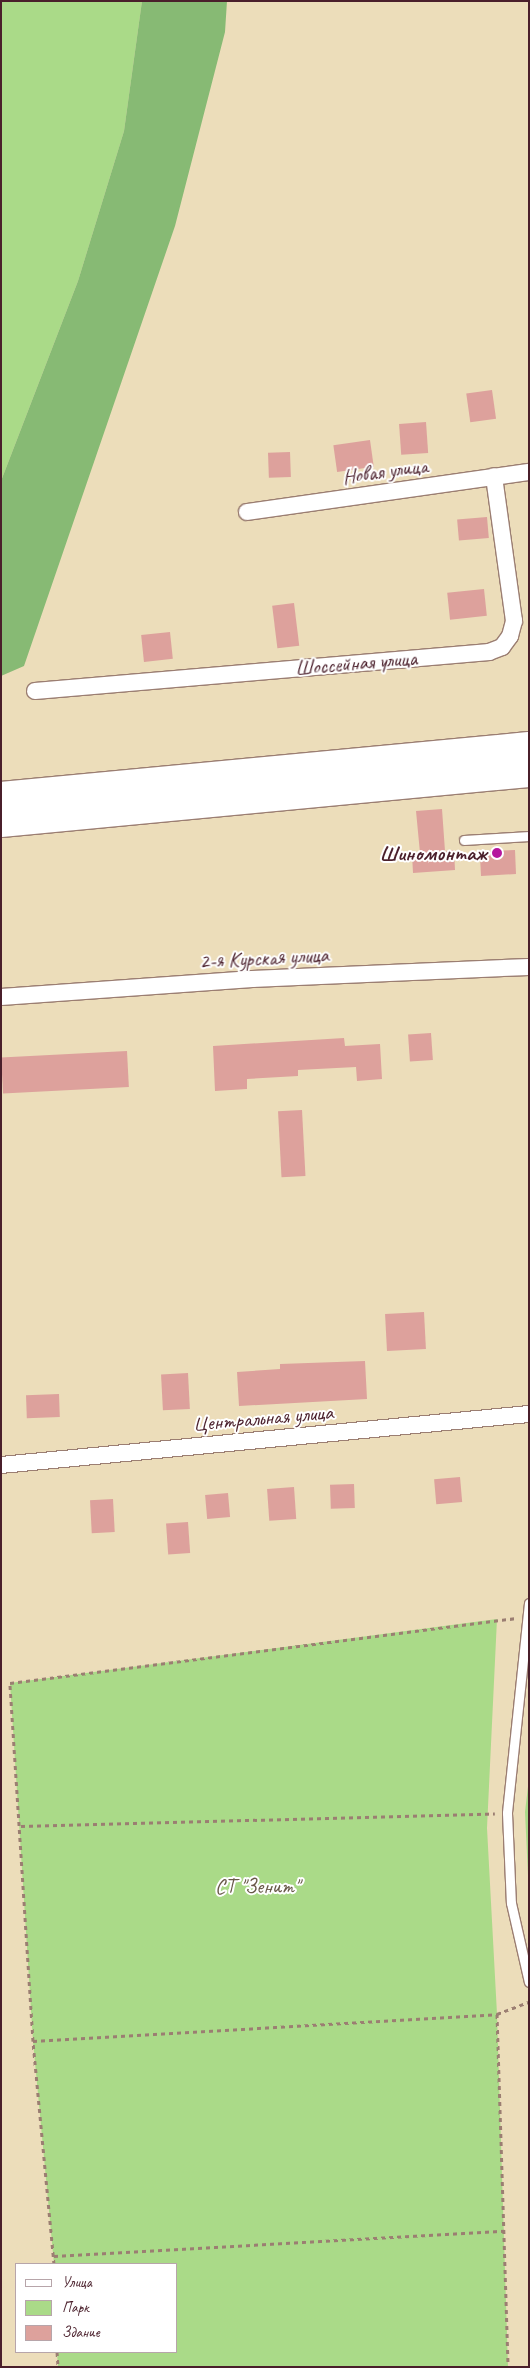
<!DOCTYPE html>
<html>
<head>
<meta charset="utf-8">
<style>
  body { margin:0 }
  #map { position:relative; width:530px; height:2368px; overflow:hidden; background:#ecddba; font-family:Caveat,sans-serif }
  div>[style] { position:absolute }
  .green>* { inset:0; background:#aada88 }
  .forest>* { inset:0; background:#87ba74 }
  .building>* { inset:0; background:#dda19c; transform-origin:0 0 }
  .path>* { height:3px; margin-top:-1.5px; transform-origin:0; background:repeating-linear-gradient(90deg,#9b7e72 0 4px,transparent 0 8px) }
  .roads { filter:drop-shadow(1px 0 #9b7e72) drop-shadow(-1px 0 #9b7e72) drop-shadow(0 1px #9b7e72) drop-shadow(0 -1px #9b7e72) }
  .service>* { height:9px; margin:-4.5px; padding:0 4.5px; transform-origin:4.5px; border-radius:4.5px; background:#fff }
  .minor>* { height:16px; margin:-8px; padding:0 8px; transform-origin:8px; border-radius:8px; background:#fff }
  .trunk>* { height:28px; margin:-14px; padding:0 14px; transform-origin:14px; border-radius:14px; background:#fff }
  .dots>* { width:14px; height:14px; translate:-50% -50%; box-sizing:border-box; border:2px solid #fff; border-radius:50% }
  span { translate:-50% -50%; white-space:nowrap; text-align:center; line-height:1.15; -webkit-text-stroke:4px #fff; paint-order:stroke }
  .street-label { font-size:21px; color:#4a1f2b }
  .poi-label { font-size:21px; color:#4a1f2b; font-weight:700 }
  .right { translate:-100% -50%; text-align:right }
  .park-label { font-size:21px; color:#675747 }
  .frame { position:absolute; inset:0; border:2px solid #4a1f2b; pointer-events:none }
  .legend { position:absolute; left:15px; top:2263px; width:162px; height:90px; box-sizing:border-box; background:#fff; border:1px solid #b7a5aa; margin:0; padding:6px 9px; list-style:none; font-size:15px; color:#4a1f2b }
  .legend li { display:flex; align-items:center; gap:10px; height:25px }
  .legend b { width:25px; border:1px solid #b7a5aa }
</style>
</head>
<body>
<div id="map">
  <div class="green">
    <i style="clip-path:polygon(1px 1px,142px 1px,124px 131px,78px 281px,1px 481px)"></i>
    <i style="clip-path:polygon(497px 1619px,487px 1828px,497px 2014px,508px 2367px,58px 2367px,57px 2352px,176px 2352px,176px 2264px,54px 2264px,33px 2041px,10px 1683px)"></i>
    <i style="clip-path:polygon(529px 1778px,529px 1896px,525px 1812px)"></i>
  </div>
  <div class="forest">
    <i style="clip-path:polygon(142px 1px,227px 1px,225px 32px,175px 226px,24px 666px,1px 676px,1px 481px,78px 281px,124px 131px)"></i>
  </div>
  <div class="building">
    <i style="left:492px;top:390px;width:29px;height:26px;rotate:82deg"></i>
    <i style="left:426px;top:422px;width:31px;height:27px;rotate:86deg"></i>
    <i style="left:370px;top:440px;width:27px;height:37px;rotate:82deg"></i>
    <i style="left:290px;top:452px;width:25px;height:22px;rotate:88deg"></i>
    <i style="left:487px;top:517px;width:21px;height:30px;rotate:85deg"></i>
    <i style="left:484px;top:589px;width:27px;height:37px;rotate:84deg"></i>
    <i style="left:294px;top:603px;width:43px;height:22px;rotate:83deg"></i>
    <i style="left:170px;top:632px;width:27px;height:29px;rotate:84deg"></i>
    <i style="clip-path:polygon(442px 809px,445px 851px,454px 850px,455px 870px,413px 873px,412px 854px,420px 853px,416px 811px)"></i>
    <i style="clip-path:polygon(515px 850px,516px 874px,481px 876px,480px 856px,484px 851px)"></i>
    <i style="left:431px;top:1033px;width:27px;height:23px;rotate:86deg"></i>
    <i style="clip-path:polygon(344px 1038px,345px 1046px,380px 1044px,382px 1079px,357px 1081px,356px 1067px,298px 1070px,298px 1076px,247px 1079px,247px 1089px,215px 1091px,213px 1046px)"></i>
    <i style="left:127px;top:1051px;width:36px;height:126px;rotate:87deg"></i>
    <i style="left:302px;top:1110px;width:66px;height:24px;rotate:87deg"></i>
    <i style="left:424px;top:1312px;width:37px;height:39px;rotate:87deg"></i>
    <i style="clip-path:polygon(365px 1361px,367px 1399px,239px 1406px,237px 1372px,280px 1369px,280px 1364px)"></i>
    <i style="left:188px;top:1373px;width:36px;height:27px;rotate:87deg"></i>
    <i style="left:59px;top:1394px;width:23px;height:33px;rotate:88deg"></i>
    <i style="left:460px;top:1477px;width:25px;height:26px;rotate:85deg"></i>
    <i style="left:354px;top:1484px;width:24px;height:24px;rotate:88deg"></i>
    <i style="left:294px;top:1487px;width:32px;height:27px;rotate:86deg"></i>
    <i style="left:228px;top:1493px;width:24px;height:23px;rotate:85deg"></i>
    <i style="left:113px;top:1499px;width:33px;height:23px;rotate:87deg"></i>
    <i style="left:188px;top:1522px;width:31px;height:22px;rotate:86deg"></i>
  </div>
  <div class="path">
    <i style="left:21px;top:1826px;width:474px;rotate:-1.5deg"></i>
    <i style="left:497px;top:2014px;width:353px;rotate:88.2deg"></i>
    <i style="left:33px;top:2041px;width:465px;rotate:-3.3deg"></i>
    <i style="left:497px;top:2014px;width:34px;rotate:-21deg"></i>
    <i style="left:54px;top:2256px;width:451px;rotate:-3.2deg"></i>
    <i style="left:54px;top:2264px;width:224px;rotate:-95.4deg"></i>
    <i style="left:33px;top:2041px;width:359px;rotate:-93.7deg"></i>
    <i style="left:10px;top:1683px;width:511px;rotate:-7.31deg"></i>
    <i style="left:57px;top:2352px;width:15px;rotate:86deg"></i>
  </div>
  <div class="roads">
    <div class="service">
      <i style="left:464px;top:840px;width:65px;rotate:-3.5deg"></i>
      <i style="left:529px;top:1603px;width:211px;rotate:96deg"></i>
      <i style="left:507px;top:1813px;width:90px;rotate:87.5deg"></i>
      <i style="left:511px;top:1903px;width:81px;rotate:77.2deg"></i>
    </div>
    <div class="minor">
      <i style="left:247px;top:512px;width:285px;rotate:-8.1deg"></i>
      <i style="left:35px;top:691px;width:456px;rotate:-4.9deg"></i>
      <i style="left:489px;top:652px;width:14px;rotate:-21deg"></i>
      <i style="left:502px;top:647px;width:14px;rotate:-54deg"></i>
      <i style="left:510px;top:636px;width:16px;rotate:-75deg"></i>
      <i style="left:514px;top:621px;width:146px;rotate:-97.9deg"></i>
      <i style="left:1px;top:997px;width:252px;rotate:-4.1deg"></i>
      <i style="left:252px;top:979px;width:277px;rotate:-2.5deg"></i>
      <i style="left:1px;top:1465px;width:530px;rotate:-5.52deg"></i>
    </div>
    <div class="trunk">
      <i style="left:1px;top:796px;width:530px;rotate:-5.41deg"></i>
      <i style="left:1px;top:823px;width:530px;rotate:-5.41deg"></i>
    </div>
  </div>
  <div class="dots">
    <i style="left:497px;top:853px;background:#b5179e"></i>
  </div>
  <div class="street-label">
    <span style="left:385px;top:471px;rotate:-8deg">Новая улица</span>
    <span style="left:356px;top:663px;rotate:-5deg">Шоссейная улица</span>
    <span style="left:264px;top:958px;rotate:-3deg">2-я Курская улица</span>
    <span style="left:263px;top:1418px;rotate:-5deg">Центральная улица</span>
  </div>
  <div class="poi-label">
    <span class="right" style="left:487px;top:853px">Шиномонтаж</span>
  </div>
  <div class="park-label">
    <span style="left:257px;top:1886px">СТ "Зенит"</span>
  </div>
  <div class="frame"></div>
  <ul class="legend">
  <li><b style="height:6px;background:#fff"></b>Улица</li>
  <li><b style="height:14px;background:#aada88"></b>Парк</li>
  <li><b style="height:14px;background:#dda19c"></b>Здание</li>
  </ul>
</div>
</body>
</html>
